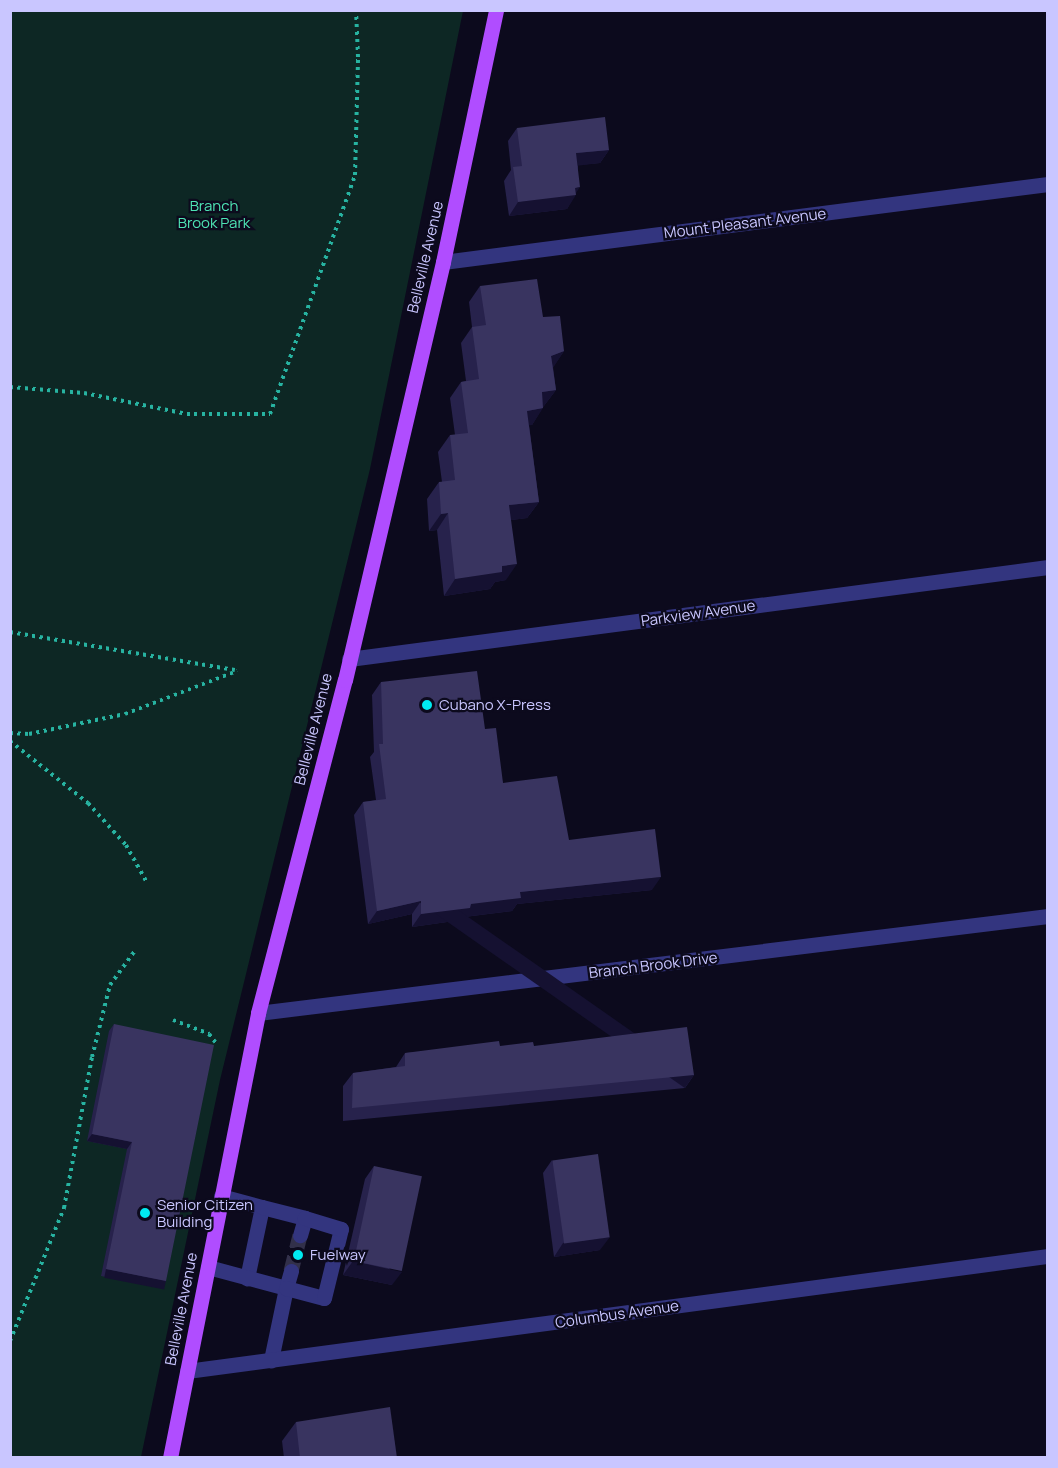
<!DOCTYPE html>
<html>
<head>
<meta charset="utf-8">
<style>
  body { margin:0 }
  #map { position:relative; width:1058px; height:1468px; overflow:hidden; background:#0c0a1d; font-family:Manrope,sans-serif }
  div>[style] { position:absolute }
  .green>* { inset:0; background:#0d2724 }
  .minor-tunnel>* { height:15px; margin-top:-7.5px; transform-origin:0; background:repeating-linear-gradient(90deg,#32304a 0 15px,transparent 0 23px) }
  .path>* { height:4px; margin-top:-2px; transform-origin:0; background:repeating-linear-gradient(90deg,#27b3a1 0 3px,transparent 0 7.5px) }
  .minor>* { height:15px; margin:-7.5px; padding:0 7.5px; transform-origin:7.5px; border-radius:7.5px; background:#33357f }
  .major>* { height:15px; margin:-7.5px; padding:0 7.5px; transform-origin:7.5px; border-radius:7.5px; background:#b04dff }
  .wall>* { inset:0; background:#27224c }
  .shaded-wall>* { inset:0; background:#151131; transform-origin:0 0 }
  .building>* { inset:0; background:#393460; transform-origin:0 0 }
  .dots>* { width:16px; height:16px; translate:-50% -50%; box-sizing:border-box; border:3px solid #0c0a1d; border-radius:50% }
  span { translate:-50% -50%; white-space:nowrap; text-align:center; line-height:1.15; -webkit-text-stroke:4.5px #0c0a1d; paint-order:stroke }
  .park-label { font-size:15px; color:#4ee4b4 }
  .street-label { font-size:15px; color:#c9c6ff }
  .poi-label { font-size:15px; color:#c9c6ff }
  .left { translate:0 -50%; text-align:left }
  .frame { position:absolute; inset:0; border:12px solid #c9c6ff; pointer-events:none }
</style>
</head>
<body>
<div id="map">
  <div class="green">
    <i style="clip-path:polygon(10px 11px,463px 11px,370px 469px,220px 1080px,141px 1457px,11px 1457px)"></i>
  </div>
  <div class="minor-tunnel">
    <i style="left:291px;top:1271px;width:37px;rotate:-76deg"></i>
  </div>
  <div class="path">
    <i style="left:10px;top:387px;width:74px;rotate:4.6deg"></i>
    <i style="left:84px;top:393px;width:105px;rotate:11.5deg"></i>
    <i style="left:187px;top:414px;width:83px"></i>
    <i style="left:270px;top:414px;width:254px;rotate:-70.4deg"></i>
    <i style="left:355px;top:175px;width:118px;rotate:-88.5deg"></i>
    <i style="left:358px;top:57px;width:47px;rotate:-92.4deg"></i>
    <i style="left:10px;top:632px;width:228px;rotate:9.6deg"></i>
    <i style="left:10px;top:733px;width:19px;rotate:3deg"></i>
    <i style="left:29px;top:734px;width:98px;rotate:-11.8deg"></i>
    <i style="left:125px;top:714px;width:120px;rotate:-21deg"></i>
    <i style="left:10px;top:741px;width:100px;rotate:38.5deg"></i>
    <i style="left:88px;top:803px;width:57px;rotate:47.9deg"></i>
    <i style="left:126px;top:845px;width:41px;rotate:60.9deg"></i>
    <i style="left:173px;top:1020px;width:39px;rotate:21deg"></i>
    <i style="left:209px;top:1034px;width:11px;rotate:52deg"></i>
    <i style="left:10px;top:1341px;width:144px;rotate:-67.9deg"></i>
    <i style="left:64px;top:1208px;width:154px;rotate:-79.5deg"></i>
    <i style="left:92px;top:1057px;width:74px;rotate:-76deg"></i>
    <i style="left:110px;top:985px;width:41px;rotate:-54deg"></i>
  </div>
  <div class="minor">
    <i style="left:443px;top:262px;width:610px;rotate:-7.35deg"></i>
    <i style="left:349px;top:659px;width:705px;rotate:-7.5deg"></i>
    <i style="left:258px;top:1013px;width:796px;rotate:-7deg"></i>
    <i style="left:221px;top:1196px;width:42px;rotate:15deg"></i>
    <i style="left:262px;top:1207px;width:73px;rotate:101.9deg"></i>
    <i style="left:262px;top:1207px;width:44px;rotate:14.3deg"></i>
    <i style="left:305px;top:1218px;width:18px;rotate:106deg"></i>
    <i style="left:208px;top:1267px;width:81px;rotate:15.1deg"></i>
    <i style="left:286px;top:1288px;width:74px;rotate:101.8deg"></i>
    <i style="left:291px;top:1271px;width:18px;rotate:106deg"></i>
    <i style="left:286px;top:1288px;width:39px;rotate:15deg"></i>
    <i style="left:324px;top:1298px;width:71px;rotate:-76.2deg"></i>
    <i style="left:341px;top:1229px;width:38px;rotate:-163deg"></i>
    <i style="left:187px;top:1371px;width:869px;rotate:-7.61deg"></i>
  </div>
  <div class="major">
    <i style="left:170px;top:1458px;width:454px;rotate:-78.8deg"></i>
    <i style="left:258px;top:1013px;width:344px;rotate:-75.4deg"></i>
    <i style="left:345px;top:680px;width:429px;rotate:-76.8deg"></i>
    <i style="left:443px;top:262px;width:258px;rotate:-78.1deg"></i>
  </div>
  <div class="wall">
    <i style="clip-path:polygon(517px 128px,609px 150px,600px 163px,578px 165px,576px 193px,567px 209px,509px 216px,504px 181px,511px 170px,508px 141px)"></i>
    <i style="clip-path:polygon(480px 286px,543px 317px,564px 351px,553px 367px,556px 390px,543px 407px,532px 425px,529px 425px,539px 502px,527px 518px,511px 520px,506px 580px,495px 582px,490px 589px,444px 596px,437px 530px,429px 531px,427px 499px,439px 482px,442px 482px,438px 452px,450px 435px,455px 435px,450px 398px,461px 382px,466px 381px,461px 343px,472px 327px,469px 302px)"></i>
    <i style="clip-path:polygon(381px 682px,485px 729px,503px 783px,569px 840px,652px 890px,517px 904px,512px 911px,464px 917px,461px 920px,412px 927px,412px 914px,368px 924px,354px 815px,363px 802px,376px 800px,370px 757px,374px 752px,372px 695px)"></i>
    <i style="clip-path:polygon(114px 1024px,166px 1281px,161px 1288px,101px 1276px,127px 1149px,87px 1141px,109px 1031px)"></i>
    <i style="clip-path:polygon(500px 1046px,534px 1046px,694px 1075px,685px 1088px,343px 1121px,343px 1086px,353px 1073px,396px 1067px,405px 1053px)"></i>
    <i style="clip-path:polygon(552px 1160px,600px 1250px,554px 1257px,543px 1173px)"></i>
    <i style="clip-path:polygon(374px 1166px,392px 1285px,343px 1275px,365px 1179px)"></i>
    <i style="clip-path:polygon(296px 1422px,397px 1458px,284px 1458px,282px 1441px)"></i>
  </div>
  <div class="shaded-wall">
    <i style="clip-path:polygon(609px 150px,600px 163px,567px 167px,576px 153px)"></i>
    <i style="clip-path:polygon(580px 187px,574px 196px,576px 195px,567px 209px,509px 216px,518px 202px)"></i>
    <i style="clip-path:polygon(564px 351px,553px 368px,551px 356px)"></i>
    <i style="clip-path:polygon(556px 390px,544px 406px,530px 408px,542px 392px)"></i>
    <i style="clip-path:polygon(543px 408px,532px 425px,516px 427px,527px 411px)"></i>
    <i style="clip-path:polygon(539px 502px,527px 518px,498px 522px,509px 505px)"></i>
    <i style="clip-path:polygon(448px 513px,437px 530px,429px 531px,441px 514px)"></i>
    <i style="clip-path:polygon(517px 564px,506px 580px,495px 582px,490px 589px,444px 596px,455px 579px,502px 566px)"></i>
    <i style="clip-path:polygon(661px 877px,652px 890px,517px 904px,512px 911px,464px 917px,461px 920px,412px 927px,421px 914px,520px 892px)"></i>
    <i style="clip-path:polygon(421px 901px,412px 914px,368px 924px,377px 911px)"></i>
    <i style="left:694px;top:1075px;width:16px;height:344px;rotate:125deg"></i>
    <i style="clip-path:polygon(92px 1134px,132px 1142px,127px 1149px,87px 1141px)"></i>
    <i style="clip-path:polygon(610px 1237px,600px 1250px,554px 1257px,563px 1243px)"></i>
    <i style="clip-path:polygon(353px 1261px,402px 1272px,392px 1285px,343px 1275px)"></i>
    <i style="left:106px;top:1269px;width:61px;height:9px;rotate:11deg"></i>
  </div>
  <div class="building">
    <i style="clip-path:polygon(605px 117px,609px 150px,576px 153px,580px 187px,575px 188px,576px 195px,518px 202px,513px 167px,522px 166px,517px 128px)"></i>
    <i style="clip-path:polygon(537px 279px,543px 317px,560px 316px,564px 351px,551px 356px,556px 390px,542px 392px,543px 408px,527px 411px,539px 502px,509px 505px,517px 564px,502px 566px,502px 572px,455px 579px,448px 513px,441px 514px,439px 482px,455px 480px,450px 435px,468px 433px,461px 382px,479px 379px,472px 327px,486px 325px,480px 286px)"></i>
    <i style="clip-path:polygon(477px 671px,485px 729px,496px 728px,503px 783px,557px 776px,569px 840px,655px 829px,661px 877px,520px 892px,521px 898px,471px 904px,470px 908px,421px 914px,421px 901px,377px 911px,363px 802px,386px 799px,379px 744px,383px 744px,381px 682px)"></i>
    <i style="clip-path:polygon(114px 1024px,214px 1045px,166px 1281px,106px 1269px,132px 1142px,92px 1134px)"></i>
    <i style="clip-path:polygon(687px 1027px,694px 1075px,352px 1108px,353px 1073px,405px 1066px,405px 1053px,499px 1041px,500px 1046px,533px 1042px,534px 1046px)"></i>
    <i style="left:598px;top:1154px;width:84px;height:46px;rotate:82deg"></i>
    <i style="left:374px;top:1166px;width:49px;height:97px;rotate:12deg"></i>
    <i style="clip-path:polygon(390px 1407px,397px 1458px,300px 1458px,296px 1422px)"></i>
  </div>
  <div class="dots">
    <i style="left:427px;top:705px;background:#00eaf1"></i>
    <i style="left:145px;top:1213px;background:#00eaf1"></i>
    <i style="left:298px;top:1255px;background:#00eaf1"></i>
  </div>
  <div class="park-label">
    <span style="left:214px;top:214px">Branch<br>Brook Park</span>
  </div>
  <div class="street-label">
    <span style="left:745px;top:223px;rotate:-7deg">Mount Pleasant Avenue</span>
    <span style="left:425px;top:257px;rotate:-77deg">Belleville Avenue</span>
    <span style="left:698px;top:613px;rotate:-8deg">Parkview Avenue</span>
    <span style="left:313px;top:729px;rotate:-76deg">Belleville Avenue</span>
    <span style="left:653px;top:965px;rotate:-7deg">Branch Brook Drive</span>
    <span style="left:181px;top:1309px;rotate:-79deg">Belleville Avenue</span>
    <span style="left:617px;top:1314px;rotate:-8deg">Columbus Avenue</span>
  </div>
  <div class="poi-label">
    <span class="left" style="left:439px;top:705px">Cubano X-Press</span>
    <span class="left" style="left:157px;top:1213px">Senior Citizen<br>Building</span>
    <span class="left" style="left:310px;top:1255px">Fuelway</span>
  </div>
  <div class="frame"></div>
</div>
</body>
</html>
